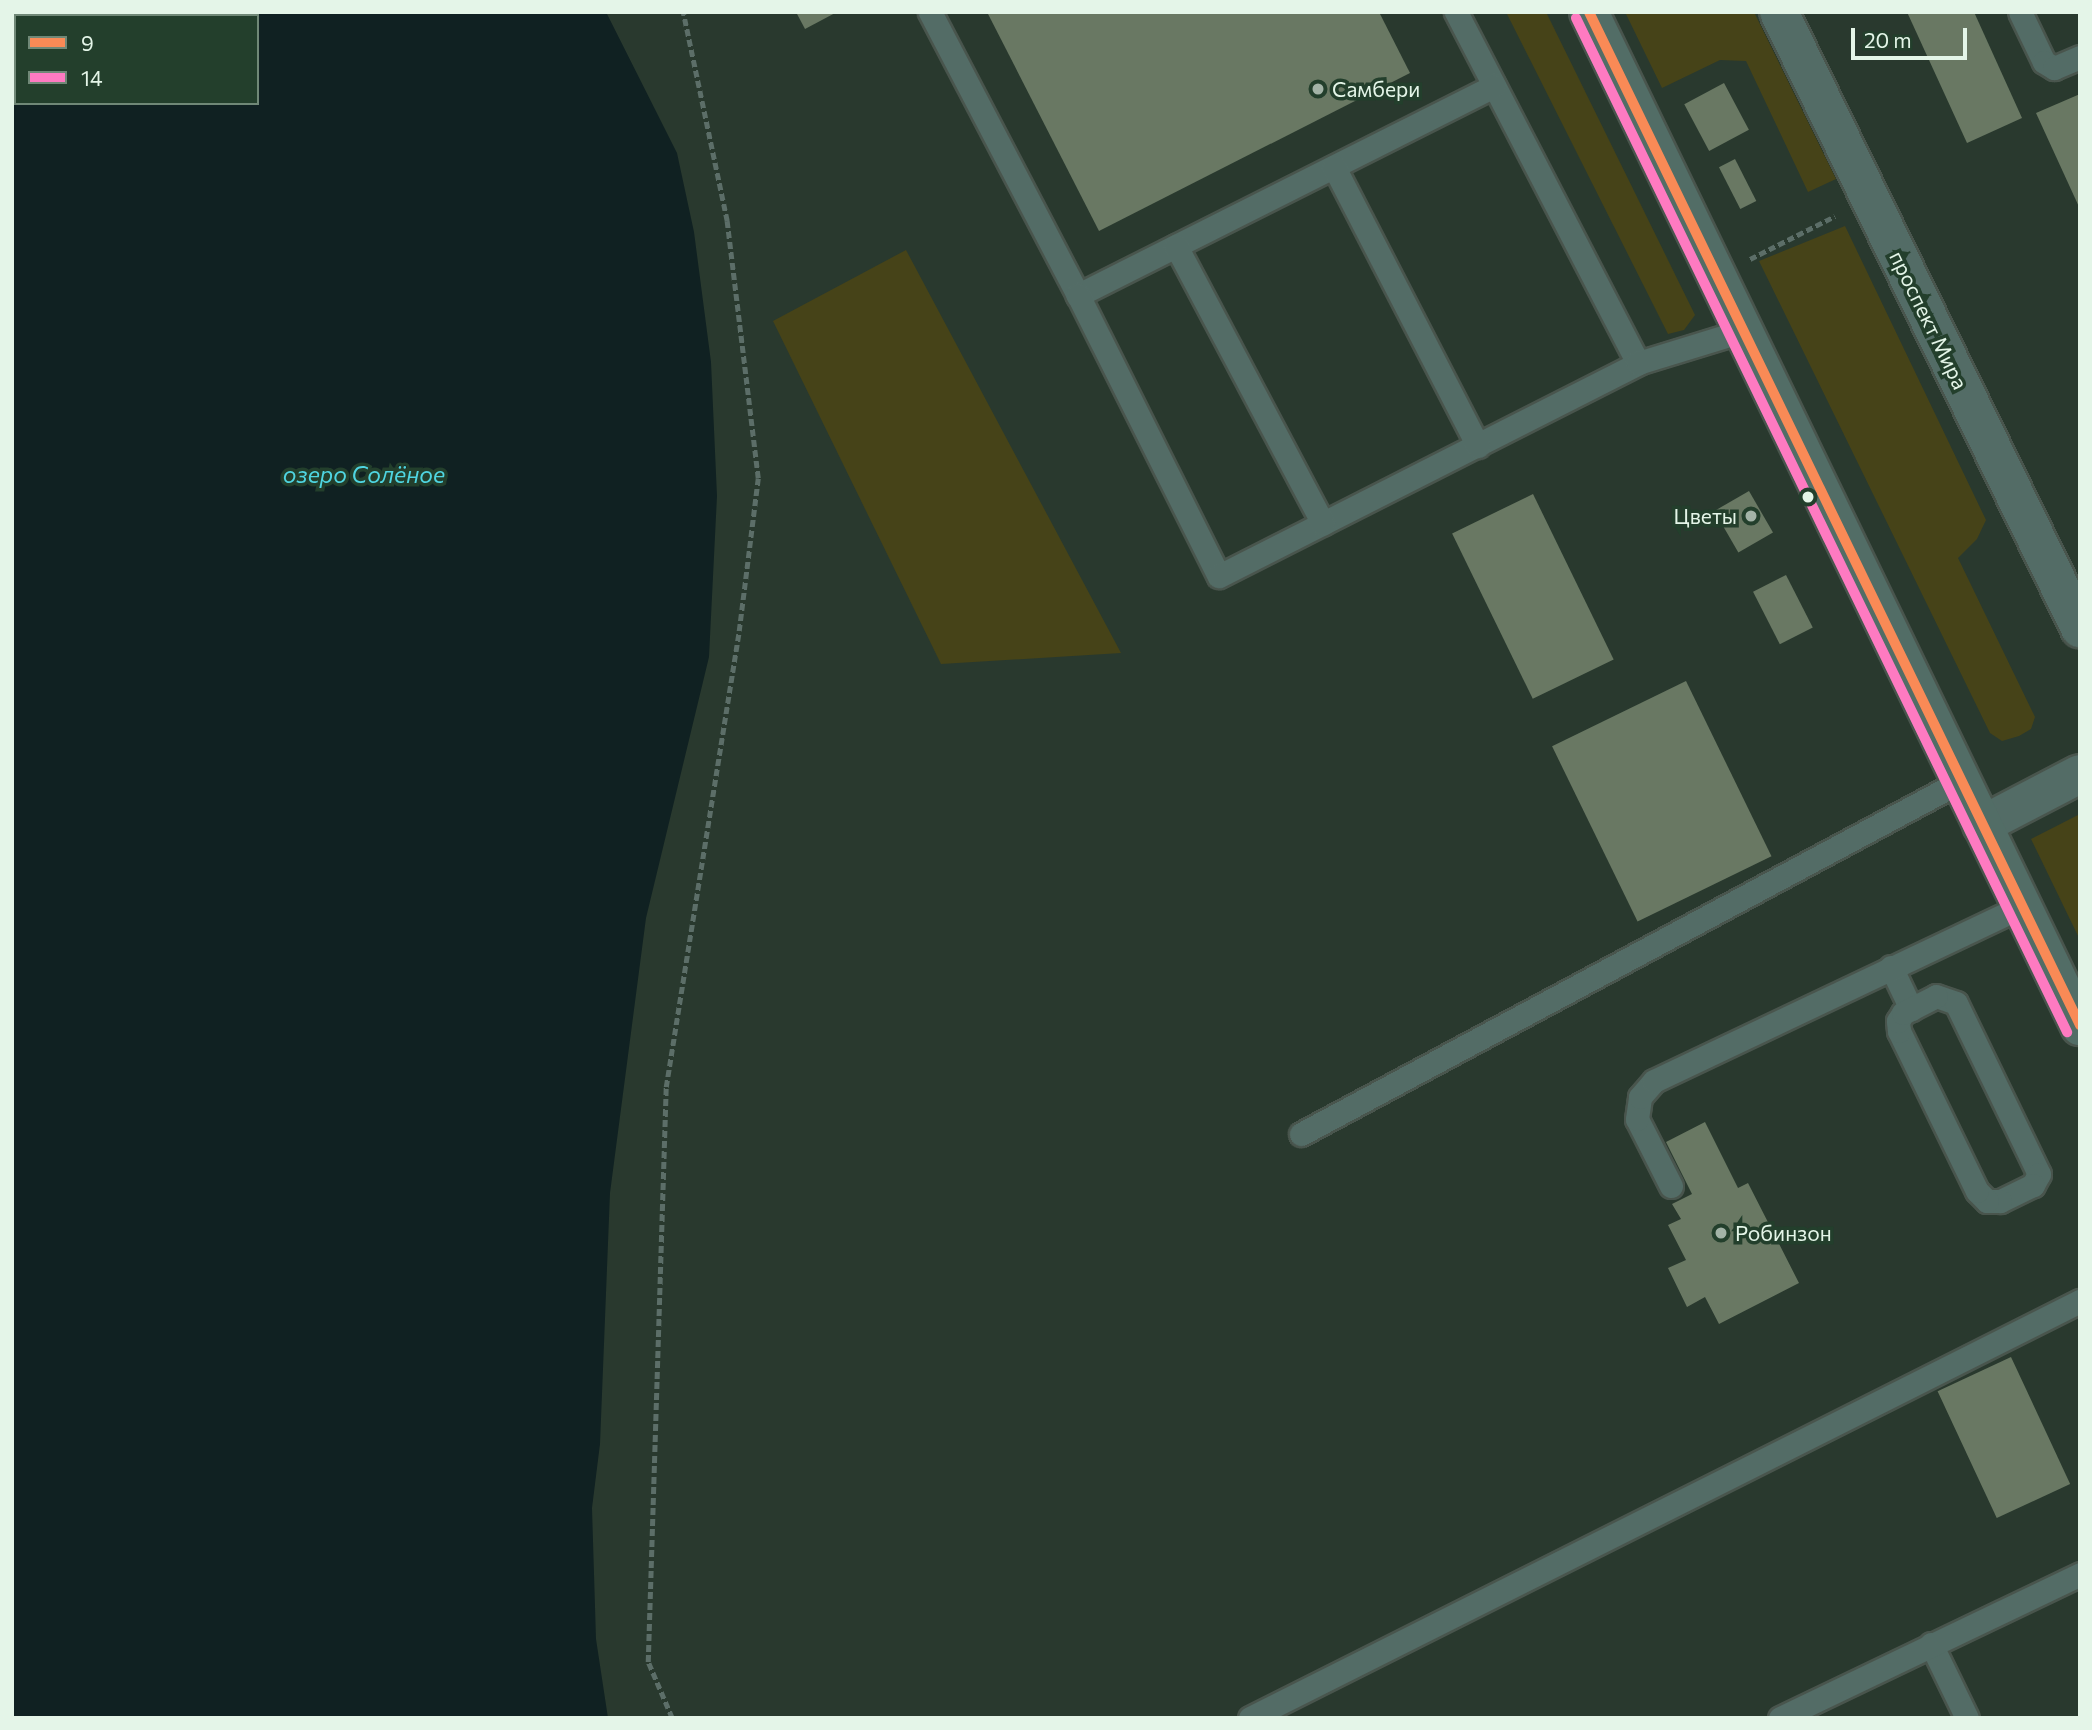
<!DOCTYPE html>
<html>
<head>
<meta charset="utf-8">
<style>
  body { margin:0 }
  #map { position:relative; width:2092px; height:1730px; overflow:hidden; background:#29392e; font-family:Commissioner,sans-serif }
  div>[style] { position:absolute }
  .green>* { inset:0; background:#464318 }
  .water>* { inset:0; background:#102122 }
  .building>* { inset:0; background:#697863; transform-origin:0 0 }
  .path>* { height:4.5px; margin-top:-2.25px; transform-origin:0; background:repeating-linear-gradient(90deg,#5c6e68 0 7px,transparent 0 10.5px) }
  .roads { filter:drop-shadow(2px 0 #49554d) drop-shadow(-2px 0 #49554d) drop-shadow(0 2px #49554d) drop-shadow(0 -2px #49554d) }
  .service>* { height:23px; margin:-11.5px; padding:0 11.5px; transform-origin:11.5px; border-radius:11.5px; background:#536c66 }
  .tertiary>* { height:38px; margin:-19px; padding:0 19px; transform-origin:19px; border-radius:19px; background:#536c66 }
  .secondary>* { height:38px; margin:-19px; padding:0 19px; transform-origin:19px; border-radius:19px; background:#526d66 }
  .bus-1>* { height:10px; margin:-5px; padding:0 5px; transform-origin:5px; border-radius:5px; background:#f98a56 }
  .bus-2>* { height:10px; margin:-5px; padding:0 5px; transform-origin:5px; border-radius:5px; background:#fe7ac1 }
  .dots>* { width:19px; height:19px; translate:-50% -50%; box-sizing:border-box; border:4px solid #233f2c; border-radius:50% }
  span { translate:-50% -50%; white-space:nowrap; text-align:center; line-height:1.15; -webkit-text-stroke:7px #233f2c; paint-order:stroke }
  .poi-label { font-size:21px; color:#e4f5e8 }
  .left { translate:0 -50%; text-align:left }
  .right { translate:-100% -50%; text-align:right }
  .street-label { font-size:21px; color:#e4f5e8 }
  .water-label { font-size:23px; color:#4fd5e1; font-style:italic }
  .frame { position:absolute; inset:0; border:14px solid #e4f5e8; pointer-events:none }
  .legend { position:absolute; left:14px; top:14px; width:245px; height:91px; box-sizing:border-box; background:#233f2c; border:2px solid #708877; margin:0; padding:9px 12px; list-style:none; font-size:21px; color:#e4f5e8 }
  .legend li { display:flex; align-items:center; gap:14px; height:35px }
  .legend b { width:35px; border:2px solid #708877 }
  .scale { position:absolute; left:1851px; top:28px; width:116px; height:32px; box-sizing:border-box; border:4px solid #e4f5e8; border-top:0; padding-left:9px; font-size:21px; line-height:24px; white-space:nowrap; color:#e4f5e8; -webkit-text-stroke:5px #233f2c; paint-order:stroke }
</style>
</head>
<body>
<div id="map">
  <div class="green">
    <i style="clip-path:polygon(1506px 12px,1546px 12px,1695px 315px,1684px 330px,1668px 334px)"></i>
    <i style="clip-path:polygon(1625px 12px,1754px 12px,1836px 179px,1808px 192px,1746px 61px,1720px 60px,1662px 88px)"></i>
    <i style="clip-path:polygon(1845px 226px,1986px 520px,1977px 539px,1958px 558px,2035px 717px,2031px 729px,2019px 736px,2002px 741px,1990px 733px,1759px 261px)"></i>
    <i style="clip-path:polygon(906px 250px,1121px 653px,941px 664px,773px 321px)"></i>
    <i style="clip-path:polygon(2080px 814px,2080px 940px,2031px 839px)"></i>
  </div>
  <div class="water">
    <i style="clip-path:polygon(evenodd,12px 12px,606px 12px,677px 153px,694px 232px,711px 362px,717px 496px,709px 657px,646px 918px,610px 1193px,600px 1444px,592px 1508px,596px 1639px,608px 1718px,12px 1718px,12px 12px,16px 16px,257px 16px,257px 103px,16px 103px,16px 16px)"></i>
  </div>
  <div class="building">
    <i style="clip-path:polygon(796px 12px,837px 12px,805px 29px)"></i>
    <i style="clip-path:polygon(987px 12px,1379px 12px,1410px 73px,1099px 231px)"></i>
    <i style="clip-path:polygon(1907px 12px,1974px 12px,2022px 118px,1967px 143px)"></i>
    <i style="left:1724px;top:83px;width:53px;height:45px;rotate:62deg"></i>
    <i style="clip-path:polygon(2080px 94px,2080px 209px,2036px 113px)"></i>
    <i style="left:1735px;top:159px;width:47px;height:18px;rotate:63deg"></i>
    <i style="left:1749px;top:491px;width:48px;height:40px;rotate:60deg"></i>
    <i style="left:1533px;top:494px;width:184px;height:90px;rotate:64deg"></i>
    <i style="left:1786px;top:575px;width:59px;height:37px;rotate:63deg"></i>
    <i style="left:1686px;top:681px;width:195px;height:149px;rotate:64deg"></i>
    <i style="clip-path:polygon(1705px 1122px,1738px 1188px,1748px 1183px,1799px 1283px,1719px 1324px,1705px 1297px,1687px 1307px,1668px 1268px,1686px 1260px,1668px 1225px,1681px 1219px,1672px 1204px,1692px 1194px,1666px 1142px)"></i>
    <i style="left:2011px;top:1357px;width:140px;height:81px;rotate:65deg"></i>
  </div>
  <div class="path">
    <i style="left:1750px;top:259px;width:95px;rotate:-26.8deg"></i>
    <i style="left:672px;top:1718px;width:61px;rotate:-113.2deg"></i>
    <i style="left:648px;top:1662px;width:575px;rotate:-88.21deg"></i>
    <i style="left:666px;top:1087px;width:462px;rotate:-80.9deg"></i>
    <i style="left:739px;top:631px;width:154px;rotate:-82.9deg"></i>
    <i style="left:758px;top:478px;width:259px;rotate:-96.9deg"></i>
    <i style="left:727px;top:221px;width:214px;rotate:-101.9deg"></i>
  </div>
  <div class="roads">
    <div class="service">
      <i style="left:930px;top:12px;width:319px;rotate:62.4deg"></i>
      <i style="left:1456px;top:12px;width:395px;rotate:62.6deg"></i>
      <i style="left:2020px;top:12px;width:55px;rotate:64.4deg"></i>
      <i style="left:2044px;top:62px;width:12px;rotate:31deg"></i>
      <i style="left:2054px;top:68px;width:28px;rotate:-23deg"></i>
      <i style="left:1494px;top:86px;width:466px;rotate:153.3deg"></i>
      <i style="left:1078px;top:295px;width:314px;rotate:63.4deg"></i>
      <i style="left:1219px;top:576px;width:470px;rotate:-26.9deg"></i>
      <i style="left:1638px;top:363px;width:112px;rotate:-17.1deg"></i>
      <i style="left:1334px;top:167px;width:314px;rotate:62.7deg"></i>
      <i style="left:1176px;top:246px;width:314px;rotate:62.1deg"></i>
      <i style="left:1891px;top:967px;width:47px;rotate:64.5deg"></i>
      <i style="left:1936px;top:996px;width:21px;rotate:19deg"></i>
      <i style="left:1956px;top:1003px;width:190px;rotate:64.1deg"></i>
      <i style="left:2039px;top:1174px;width:13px;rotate:119deg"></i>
      <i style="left:2033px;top:1185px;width:37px;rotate:154deg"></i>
      <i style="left:2000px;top:1201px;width:13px;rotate:180deg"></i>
      <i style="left:1987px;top:1201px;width:14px;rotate:-135deg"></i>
      <i style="left:1977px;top:1191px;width:178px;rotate:-116deg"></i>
      <i style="left:1899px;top:1031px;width:10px;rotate:-96deg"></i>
      <i style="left:1898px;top:1021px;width:9px;rotate:-58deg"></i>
      <i style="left:1903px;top:1013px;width:37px;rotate:-27deg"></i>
      <i style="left:1301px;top:1134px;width:751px;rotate:-28.14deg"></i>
      <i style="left:1671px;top:1186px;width:75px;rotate:-116.9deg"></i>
      <i style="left:1637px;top:1119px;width:22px;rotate:-82deg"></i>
      <i style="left:1640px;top:1097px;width:21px;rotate:-49deg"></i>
      <i style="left:1654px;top:1081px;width:408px;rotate:-25.4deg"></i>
      <i style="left:1931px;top:1644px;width:82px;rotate:64.1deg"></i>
      <i style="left:1250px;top:1718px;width:929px;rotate:-26.68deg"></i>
      <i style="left:1780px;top:1718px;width:333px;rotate:-25.6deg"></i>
    </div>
    <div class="tertiary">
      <i style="left:1779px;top:12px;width:686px;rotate:63.96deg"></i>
      <i style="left:1982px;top:825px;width:110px;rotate:-27.5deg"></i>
    </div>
    <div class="secondary">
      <i style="left:1589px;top:12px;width:1127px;rotate:64.16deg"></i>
    </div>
  </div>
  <div class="bus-1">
    <i style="left:1589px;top:12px;width:1126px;rotate:64.14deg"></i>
  </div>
  <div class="bus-2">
    <i style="left:1576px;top:18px;width:1127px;rotate:64.16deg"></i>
  </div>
  <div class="dots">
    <i style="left:1318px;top:89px;background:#a3b3a7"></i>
    <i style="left:1808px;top:497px;background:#e4f5e8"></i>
    <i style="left:1751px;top:516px;background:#a3b3a7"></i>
    <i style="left:1721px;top:1233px;background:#a3b3a7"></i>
  </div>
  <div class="poi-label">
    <span class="left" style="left:1332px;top:89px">Самбери</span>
    <span class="right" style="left:1737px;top:516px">Цветы</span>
    <span class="left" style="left:1735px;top:1233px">Робинзон</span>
  </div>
  <div class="street-label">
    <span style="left:1929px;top:320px;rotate:64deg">проспект Мира</span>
  </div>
  <div class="water-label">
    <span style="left:364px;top:474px">озеро Солёное</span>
  </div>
  <div class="frame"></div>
  <ul class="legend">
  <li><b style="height:9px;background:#f98a56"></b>9</li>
  <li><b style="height:9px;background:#fe7ac1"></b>14</li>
  </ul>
  <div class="scale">20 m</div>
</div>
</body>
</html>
